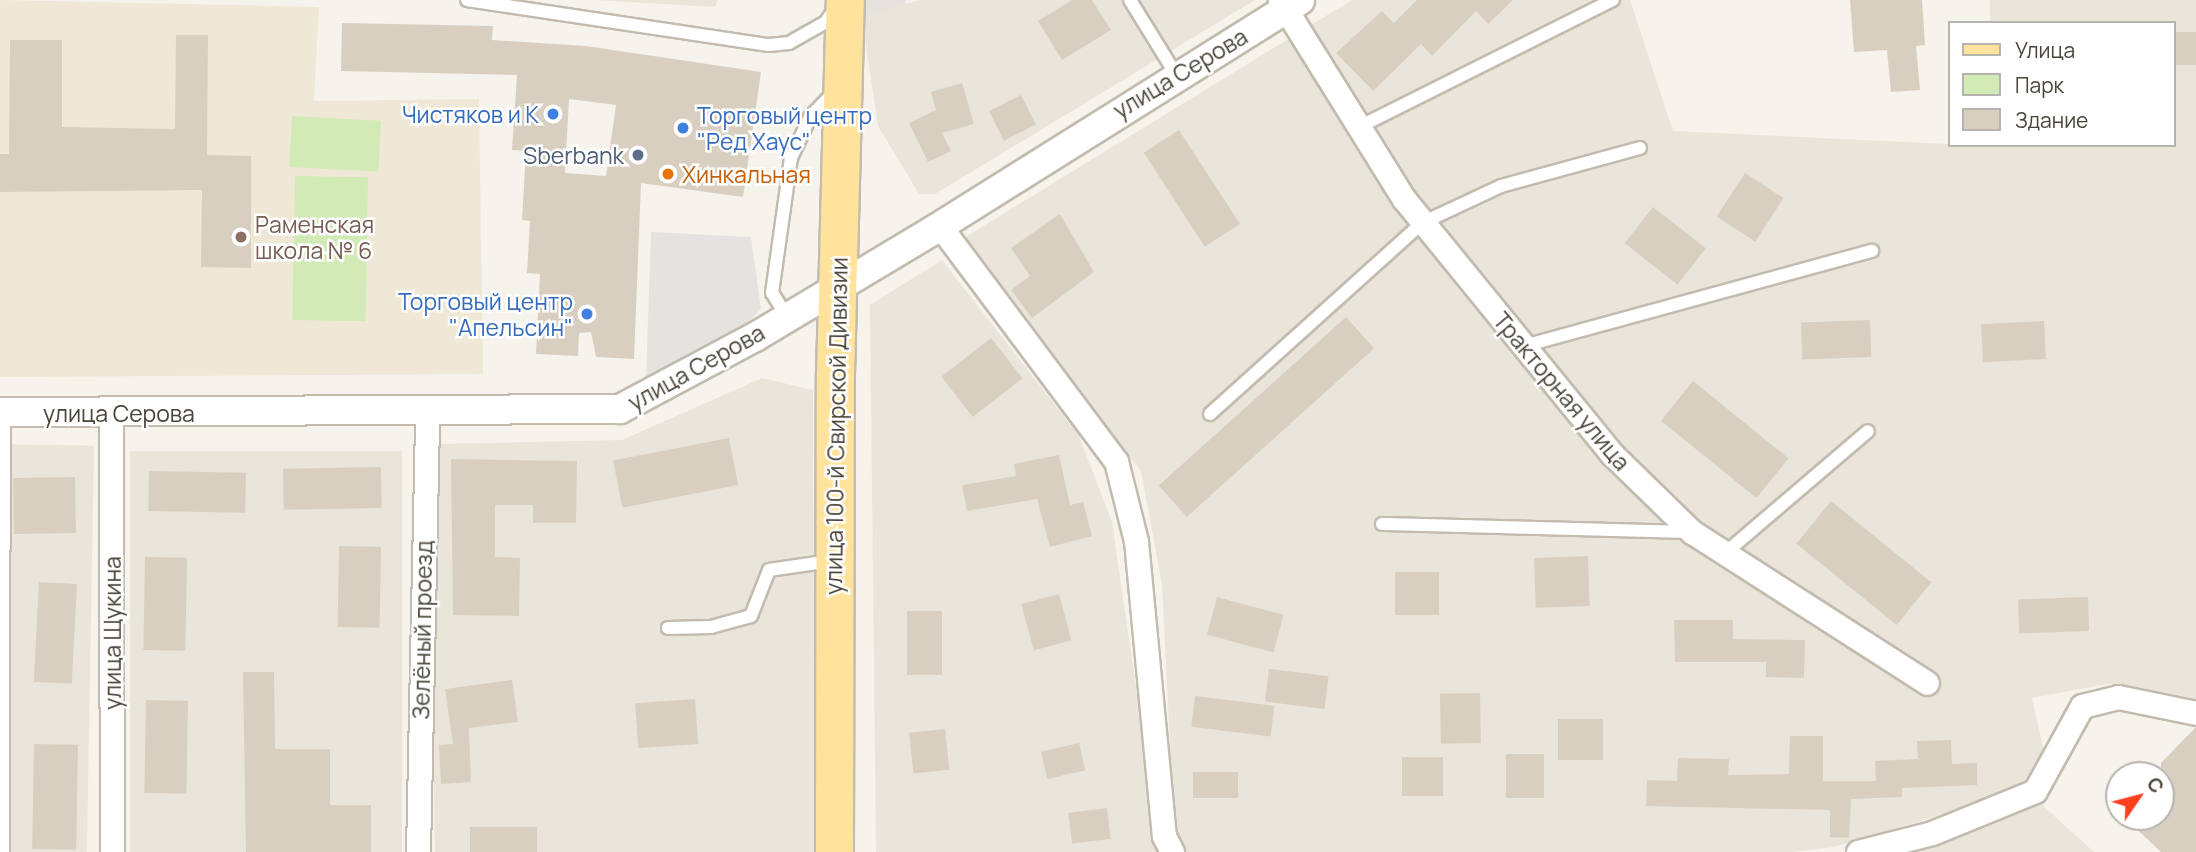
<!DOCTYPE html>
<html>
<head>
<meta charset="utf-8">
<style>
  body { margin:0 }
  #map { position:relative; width:2196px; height:852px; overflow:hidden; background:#f6f3ec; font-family:Manrope,sans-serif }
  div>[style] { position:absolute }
  .residential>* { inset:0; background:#eae5da; transform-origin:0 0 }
  .industrial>* { inset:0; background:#e6e2dd }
  .education>* { inset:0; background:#efe8d6 }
  .green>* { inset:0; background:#d2eab5; transform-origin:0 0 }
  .parking>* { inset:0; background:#e5e3e0 }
  .building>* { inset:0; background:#d8cfc1; transform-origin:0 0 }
  .roads { filter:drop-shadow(2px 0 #c2bbae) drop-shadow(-2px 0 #c2bbae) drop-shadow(0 2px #c2bbae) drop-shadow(0 -2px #c2bbae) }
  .service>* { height:12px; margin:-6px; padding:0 6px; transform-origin:6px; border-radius:6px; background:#fff }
  .minor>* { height:23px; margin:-11.5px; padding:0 11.5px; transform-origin:11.5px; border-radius:11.5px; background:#fff }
  .tertiary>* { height:28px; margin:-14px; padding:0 14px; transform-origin:14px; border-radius:14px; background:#fff }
  .primary>* { height:37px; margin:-18.5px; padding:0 18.5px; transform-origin:18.5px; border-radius:18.5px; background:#ffe39c }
  .dots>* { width:19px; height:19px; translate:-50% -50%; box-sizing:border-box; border:4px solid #fff; border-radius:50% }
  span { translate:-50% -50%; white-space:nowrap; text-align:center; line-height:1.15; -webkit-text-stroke:5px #fff; paint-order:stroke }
  .street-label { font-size:23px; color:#4b4439 }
  .shop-label { font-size:23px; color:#366cbe }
  .right { translate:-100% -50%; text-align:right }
  .left { translate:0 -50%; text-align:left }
  .service-label { font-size:23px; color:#4e5e75 }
  .food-label { font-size:23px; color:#c56008 }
  .education-label { font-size:23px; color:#785e54 }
  .legend { position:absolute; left:1948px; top:21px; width:228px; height:126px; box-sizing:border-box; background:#fff; border:2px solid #b7b4b0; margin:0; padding:9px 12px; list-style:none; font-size:21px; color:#4b4439 }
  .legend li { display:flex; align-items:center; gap:14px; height:35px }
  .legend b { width:35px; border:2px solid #b7b4b0 }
  .north { position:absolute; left:2105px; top:761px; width:70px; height:70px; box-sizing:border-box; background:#fff; border:2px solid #b7b4b0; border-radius:50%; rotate:55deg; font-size:19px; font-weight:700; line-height:28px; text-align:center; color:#4b4439 }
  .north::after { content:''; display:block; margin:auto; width:24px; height:32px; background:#fc3f1d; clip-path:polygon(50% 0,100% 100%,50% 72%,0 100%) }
</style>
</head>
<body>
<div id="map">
  <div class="residential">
    <i style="clip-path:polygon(595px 0,718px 0,715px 7px)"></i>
    <i style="clip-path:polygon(919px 0,1255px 0,935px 194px,919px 194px,878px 126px,862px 18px)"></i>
    <i style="clip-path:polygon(1352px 0,1630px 0,1673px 131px,1990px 146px,2173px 145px,2173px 23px,1990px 23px,1990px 0,2196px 0,2196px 703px,2108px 684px,2032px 698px,2045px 756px,2026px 789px,1834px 847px,1791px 852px,1185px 852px,1175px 845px,1162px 584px,1141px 471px,959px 241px)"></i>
    <i style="clip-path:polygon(942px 260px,1079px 436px,1112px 522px,1160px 852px,876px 852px,870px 305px)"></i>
    <i style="clip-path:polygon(762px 378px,813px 390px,815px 852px,435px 852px,432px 623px,437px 444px,622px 440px)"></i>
    <i style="left:0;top:444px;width:94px;height:408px;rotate:1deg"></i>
    <i style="left:402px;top:451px;width:401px;height:272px;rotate:90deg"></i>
    <i style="clip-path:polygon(2040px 803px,2094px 852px,1898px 852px,1928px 843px)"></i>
  </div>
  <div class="industrial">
    <i style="clip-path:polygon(863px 0,906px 0,905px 5px,862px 18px)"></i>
  </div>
  <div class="education">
    <i style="clip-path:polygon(0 0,319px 7px,314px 101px,479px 99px,483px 374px,0 377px)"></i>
  </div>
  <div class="green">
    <i style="left:292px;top:116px;width:89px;height:51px;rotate:3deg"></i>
    <i style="left:295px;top:176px;width:73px;height:144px;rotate:1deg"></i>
  </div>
  <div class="parking">
    <i style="clip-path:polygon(651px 232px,751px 237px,761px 309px,724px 347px,646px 379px)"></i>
  </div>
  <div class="building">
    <i style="clip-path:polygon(1072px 0,1092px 0,1111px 30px,1062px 60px,1038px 21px)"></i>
    <i style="clip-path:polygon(1417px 0,1513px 0,1488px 24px,1476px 11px,1432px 56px,1421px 44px,1373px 91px,1336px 53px,1382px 11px,1394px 23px)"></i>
    <i style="clip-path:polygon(1850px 0,1922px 0,1925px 45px,1916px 46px,1920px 90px,1891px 92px,1887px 50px,1854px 52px)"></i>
    <i style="clip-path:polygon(evenodd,342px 23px,493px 26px,492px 40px,586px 46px,761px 72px,743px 197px,641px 183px,634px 359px,596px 357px,591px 332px,579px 333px,578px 356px,536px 354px,540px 274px,527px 273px,530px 221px,522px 220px,526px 151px,512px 150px,517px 75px,341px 71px,342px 23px,569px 99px,616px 105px,606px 176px,565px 173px,569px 99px)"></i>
    <i style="left:2196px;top:32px;width:33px;height:23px;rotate:90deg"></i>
    <i style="clip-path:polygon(176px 35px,208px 35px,207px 155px,251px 156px,251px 268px,201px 267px,202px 190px,0 192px,0 154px,9px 154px,10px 40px,62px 40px,62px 127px,175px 129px)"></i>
    <i style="clip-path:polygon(962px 83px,974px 124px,942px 133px,951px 151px,928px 162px,909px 123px,936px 110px,931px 92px)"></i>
    <i style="left:1021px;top:95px;width:33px;height:36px;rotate:63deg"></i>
    <i style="left:1179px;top:130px;width:112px;height:42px;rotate:57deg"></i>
    <i style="left:1745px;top:173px;width:46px;height:52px;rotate:33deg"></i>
    <i style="left:1653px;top:207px;width:67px;height:46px;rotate:38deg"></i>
    <i style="clip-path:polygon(1060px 214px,1094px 272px,1032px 318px,1011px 290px,1030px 276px,1011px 248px)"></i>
    <i style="left:1346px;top:317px;width:42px;height:252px;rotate:48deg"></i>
    <i style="left:1870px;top:320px;width:37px;height:69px;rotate:88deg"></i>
    <i style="left:2044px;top:321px;width:38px;height:63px;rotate:87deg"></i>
    <i style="left:991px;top:338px;width:51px;height:63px;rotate:52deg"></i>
    <i style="left:1693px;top:381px;width:123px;height:51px;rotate:39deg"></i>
    <i style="left:729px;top:438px;width:48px;height:118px;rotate:79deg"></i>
    <i style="clip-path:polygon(1059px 455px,1070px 505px,1083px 502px,1092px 536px,1050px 547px,1037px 499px,967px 511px,962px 485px,1016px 476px,1014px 464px)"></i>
    <i style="clip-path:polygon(451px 459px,577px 461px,576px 523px,533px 523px,533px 505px,495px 505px,495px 557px,520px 558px,519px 616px,453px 615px)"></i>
    <i style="left:381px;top:467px;width:41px;height:98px;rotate:89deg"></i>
    <i style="left:149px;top:471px;width:97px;height:40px;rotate:1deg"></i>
    <i style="left:75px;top:477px;width:56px;height:62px;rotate:89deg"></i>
    <i style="left:1831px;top:501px;width:129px;height:55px;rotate:39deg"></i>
    <i style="left:339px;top:546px;width:42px;height:81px;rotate:1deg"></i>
    <i style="left:1588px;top:556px;width:50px;height:54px;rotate:88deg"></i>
    <i style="left:145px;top:557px;width:42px;height:93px;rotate:1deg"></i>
    <i style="left:1439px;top:572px;width:43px;height:44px;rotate:90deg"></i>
    <i style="left:39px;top:582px;width:38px;height:100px;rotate:3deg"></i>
    <i style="left:1059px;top:594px;width:48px;height:39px;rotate:75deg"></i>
    <i style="left:1217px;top:597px;width:69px;height:39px;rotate:15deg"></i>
    <i style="left:2088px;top:597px;width:34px;height:70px;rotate:88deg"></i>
    <i style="left:907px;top:611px;width:35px;height:64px"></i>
    <i style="clip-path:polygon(1674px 620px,1733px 620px,1733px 639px,1805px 640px,1804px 678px,1766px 677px,1766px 662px,1675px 662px)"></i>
    <i style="left:1269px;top:669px;width:60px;height:33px;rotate:7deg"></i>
    <i style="clip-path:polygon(243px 672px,274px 672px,275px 749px,330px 749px,330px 805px,371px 805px,371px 852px,246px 852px)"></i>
    <i style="clip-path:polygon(512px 680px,518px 722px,469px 728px,471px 782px,441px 784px,439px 745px,453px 744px,445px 689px)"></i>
    <i style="left:1480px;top:693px;width:50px;height:40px;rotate:89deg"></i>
    <i style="left:1195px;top:696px;width:80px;height:31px;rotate:7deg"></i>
    <i style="left:695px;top:699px;width:45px;height:60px;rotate:86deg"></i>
    <i style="left:146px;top:700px;width:42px;height:93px;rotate:1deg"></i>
    <i style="left:1558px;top:719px;width:45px;height:41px"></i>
    <i style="clip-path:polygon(2196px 727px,2196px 852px,2161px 852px,2124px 817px,2161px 817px,2161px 763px)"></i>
    <i style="left:945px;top:729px;width:41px;height:36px;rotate:84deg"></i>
    <i style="clip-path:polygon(1790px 736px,1823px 736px,1823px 781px,1876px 781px,1875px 761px,1918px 759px,1917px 741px,1951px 740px,1952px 764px,1977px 763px,1977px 785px,1902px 788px,1902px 797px,1851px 799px,1849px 838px,1830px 837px,1830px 810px,1646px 806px,1647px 780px,1677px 781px,1678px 758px,1729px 759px,1728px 775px,1789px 774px)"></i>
    <i style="left:1079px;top:743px;width:28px;height:39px;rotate:77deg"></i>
    <i style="left:34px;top:744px;width:44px;height:105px;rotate:1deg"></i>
    <i style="left:1506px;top:754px;width:38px;height:44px"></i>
    <i style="left:1402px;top:757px;width:41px;height:39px"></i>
    <i style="left:1238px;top:772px;width:26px;height:45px;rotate:90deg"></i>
    <i style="left:1107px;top:808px;width:31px;height:39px;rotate:83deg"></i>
    <i style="left:470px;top:827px;width:67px;height:25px"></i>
  </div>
  <div class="roads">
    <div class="service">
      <i style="left:467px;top:0;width:305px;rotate:8.5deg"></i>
      <i style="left:769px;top:45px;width:20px;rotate:-6deg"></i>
      <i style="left:789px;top:43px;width:43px;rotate:-29.6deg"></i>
      <i style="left:826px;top:22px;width:17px;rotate:-57deg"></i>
      <i style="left:1130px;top:0;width:89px;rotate:58.3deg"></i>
      <i style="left:1359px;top:127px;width:284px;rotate:-26.6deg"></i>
      <i style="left:786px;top:315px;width:26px;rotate:-122deg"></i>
      <i style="left:772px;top:293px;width:136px;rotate:-82deg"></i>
      <i style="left:791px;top:158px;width:45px;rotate:-65.1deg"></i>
      <i style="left:810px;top:117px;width:35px;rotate:-46deg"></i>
      <i style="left:1524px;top:346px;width:361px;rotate:-15.3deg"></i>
      <i style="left:1210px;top:414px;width:285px;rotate:-42deg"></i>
      <i style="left:1422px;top:223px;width:87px;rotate:-25.1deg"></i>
      <i style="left:1501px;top:186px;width:144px;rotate:-15.3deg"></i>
      <i style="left:1382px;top:524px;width:310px;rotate:1.5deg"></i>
      <i style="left:1724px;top:554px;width:189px;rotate:-40.5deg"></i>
      <i style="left:668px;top:628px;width:43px;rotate:-1.3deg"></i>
      <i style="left:711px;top:627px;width:41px;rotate:-15.4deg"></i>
      <i style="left:751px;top:616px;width:49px;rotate:-68.6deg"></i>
      <i style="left:769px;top:570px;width:62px;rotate:-8.4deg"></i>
      <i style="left:3px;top:852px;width:440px;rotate:-89.9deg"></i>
    </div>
    <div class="minor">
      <i style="left:1280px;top:0;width:234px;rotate:58.1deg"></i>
      <i style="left:1404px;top:199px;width:329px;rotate:50.8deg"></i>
      <i style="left:1612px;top:454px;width:112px;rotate:44.3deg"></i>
      <i style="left:1692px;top:532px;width:279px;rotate:32.7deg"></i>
      <i style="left:940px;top:226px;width:294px;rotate:53.2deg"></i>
      <i style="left:1116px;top:461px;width:82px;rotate:76deg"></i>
      <i style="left:1136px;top:541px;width:296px;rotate:84.6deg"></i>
      <i style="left:1164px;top:836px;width:18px;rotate:63deg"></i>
      <i style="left:111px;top:415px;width:437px;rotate:89.9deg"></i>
      <i style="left:418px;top:852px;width:444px;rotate:-88.8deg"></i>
      <i style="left:1858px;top:852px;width:76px;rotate:-14.4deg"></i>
      <i style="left:1932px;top:833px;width:111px;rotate:-22.2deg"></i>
      <i style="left:2035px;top:791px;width:97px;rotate:-61.1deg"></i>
      <i style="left:2082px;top:706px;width:37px;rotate:-14deg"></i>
      <i style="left:2118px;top:697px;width:80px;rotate:11.6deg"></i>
    </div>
    <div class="tertiary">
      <i style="left:0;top:412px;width:620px;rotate:-0.28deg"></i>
      <i style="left:620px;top:409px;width:153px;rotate:-28.1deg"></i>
      <i style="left:755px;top:337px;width:209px;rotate:-30.9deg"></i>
      <i style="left:934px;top:230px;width:432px;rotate:-32.1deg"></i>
    </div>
    <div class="primary">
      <i style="left:834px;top:852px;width:478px;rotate:-89.9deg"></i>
      <i style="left:835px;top:374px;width:374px;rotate:-88.5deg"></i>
    </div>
  </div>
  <div class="dots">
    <i style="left:553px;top:114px;background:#3f7fe0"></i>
    <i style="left:683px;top:128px;background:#3f7fe0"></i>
    <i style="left:638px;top:155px;background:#5c6f8a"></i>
    <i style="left:668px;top:174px;background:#e8710a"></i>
    <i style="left:241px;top:237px;background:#8d6e63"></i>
    <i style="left:587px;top:314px;background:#3f7fe0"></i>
  </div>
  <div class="street-label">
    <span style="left:1180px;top:73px;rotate:-31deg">улица Серова</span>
    <span style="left:696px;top:367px;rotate:-29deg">улица Серова</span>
    <span style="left:1562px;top:391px;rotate:50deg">Тракторная улица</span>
    <span style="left:119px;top:413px">улица Серова</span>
    <span style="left:836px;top:426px;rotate:-89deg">улица 100-й Свирской Дивизии</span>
    <span style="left:422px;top:630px;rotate:-89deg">Зелёный проезд</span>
    <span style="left:112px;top:633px;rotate:-90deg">улица Щукина</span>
  </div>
  <div class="shop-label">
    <span class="right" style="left:539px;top:114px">Чистяков и К</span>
    <span class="left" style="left:697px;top:128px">Торговый центр<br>"Ред Хаус"</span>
    <span class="right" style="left:573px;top:314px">Торговый центр<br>"Апельсин"</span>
  </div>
  <div class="service-label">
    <span class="right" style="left:624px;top:155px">Sberbank</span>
  </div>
  <div class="food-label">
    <span class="left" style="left:682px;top:174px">Хинкальная</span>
  </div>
  <div class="education-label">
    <span class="left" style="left:255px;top:237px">Раменская<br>школа № 6</span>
  </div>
  <ul class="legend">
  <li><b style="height:9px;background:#ffe39c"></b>Улица</li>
  <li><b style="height:19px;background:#d2eab5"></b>Парк</li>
  <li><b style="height:19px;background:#d8cfc1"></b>Здание</li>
  </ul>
  <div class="north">С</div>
</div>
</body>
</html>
